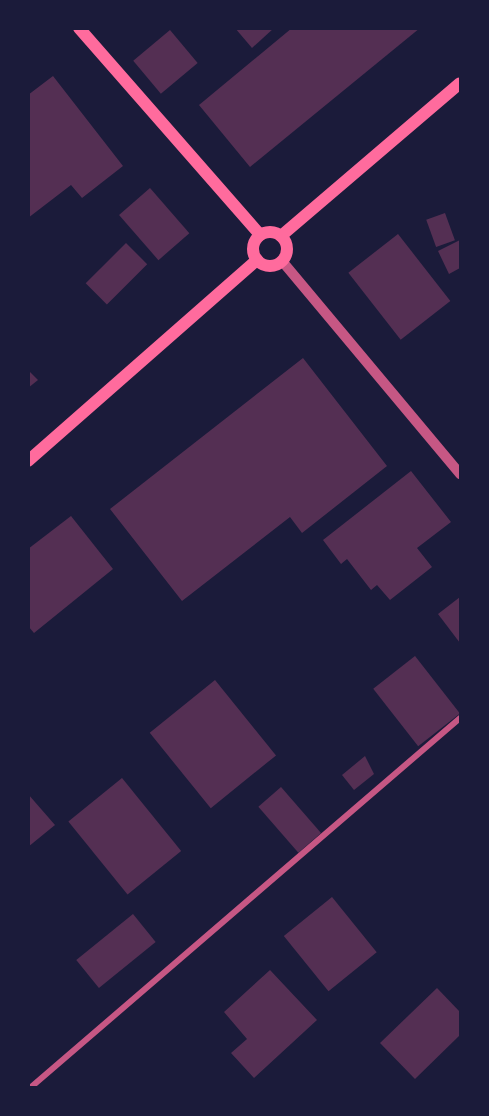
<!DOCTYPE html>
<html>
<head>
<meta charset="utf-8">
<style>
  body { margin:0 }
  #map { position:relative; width:489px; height:1116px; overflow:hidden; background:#1b1b3a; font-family:Helvetica,sans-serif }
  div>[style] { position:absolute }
  .building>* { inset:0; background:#542f53; transform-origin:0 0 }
  .minor>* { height:6px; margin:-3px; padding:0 3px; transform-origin:3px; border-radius:3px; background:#c65784 }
  .tertiary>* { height:10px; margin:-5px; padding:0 5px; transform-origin:5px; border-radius:5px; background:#c65784 }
  .secondary>* { height:12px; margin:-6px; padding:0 6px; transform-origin:6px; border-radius:6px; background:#ff6b9d }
  .secondary>.ring { margin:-6px; padding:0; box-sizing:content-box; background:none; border:12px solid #ff6b9d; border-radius:50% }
  span { translate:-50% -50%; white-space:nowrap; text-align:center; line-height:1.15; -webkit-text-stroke:4.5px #1b1b3a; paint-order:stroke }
  .frame { position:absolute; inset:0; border:30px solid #1b1b3a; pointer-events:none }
</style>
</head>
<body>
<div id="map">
  <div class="building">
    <i style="clip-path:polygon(235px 28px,274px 28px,252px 48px)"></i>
    <i style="clip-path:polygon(292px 28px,420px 28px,250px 167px,199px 105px)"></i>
    <i style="left:170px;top:30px;width:43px;height:48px;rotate:50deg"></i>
    <i style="clip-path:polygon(53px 76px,123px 166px,82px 198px,71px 185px,28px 218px,28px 95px)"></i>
    <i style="left:150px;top:188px;width:60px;height:41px;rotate:49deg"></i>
    <i style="left:445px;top:213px;width:29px;height:20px;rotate:70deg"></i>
    <i style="left:398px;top:234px;width:85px;height:63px;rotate:52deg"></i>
    <i style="clip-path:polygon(460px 240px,460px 268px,449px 274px,438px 251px)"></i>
    <i style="left:126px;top:243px;width:30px;height:57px;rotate:45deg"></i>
    <i style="clip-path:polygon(303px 358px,387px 466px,302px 533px,290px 517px,182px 601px,110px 509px)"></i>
    <i style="clip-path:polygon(28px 370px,38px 380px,28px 388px)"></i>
    <i style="clip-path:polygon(411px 471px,451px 522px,417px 548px,432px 567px,390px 600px,377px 585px,371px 590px,347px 559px,341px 564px,323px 540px)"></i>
    <i style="clip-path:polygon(71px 516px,113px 569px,34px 633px,28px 626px,28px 549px)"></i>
    <i style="clip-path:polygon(460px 597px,460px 643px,438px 614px)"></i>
    <i style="left:415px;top:656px;width:73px;height:53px;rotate:52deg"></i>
    <i style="left:215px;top:680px;width:97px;height:84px;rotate:51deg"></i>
    <i style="clip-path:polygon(365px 756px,374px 774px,354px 790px,342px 775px)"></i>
    <i style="left:122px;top:778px;width:94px;height:69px;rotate:51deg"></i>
    <i style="left:281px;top:787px;width:61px;height:30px;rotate:49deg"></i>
    <i style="clip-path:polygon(28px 794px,55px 825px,28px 847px)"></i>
    <i style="left:332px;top:897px;width:71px;height:62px;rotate:51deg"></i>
    <i style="left:133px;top:914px;width:36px;height:73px;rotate:51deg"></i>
    <i style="clip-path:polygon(270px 970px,317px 1020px,254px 1078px,231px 1053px,247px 1039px,224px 1012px)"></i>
    <i style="clip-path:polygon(437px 988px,460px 1012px,460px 1035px,415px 1079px,380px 1043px)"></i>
  </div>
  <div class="minor">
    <i style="left:30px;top:1088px;width:567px;rotate:-40.71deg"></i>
  </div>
  <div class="tertiary">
    <i style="left:282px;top:261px;width:278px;rotate:50.1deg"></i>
  </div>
  <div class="secondary">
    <i style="left:79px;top:28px;width:275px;rotate:48.8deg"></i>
    <i class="ring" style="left:253px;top:232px;width:22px;height:22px"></i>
    <i style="left:281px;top:236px;width:235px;rotate:-40.5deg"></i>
    <i style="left:28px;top:461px;width:305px;rotate:-41.3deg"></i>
  </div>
  <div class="frame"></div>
</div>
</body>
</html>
